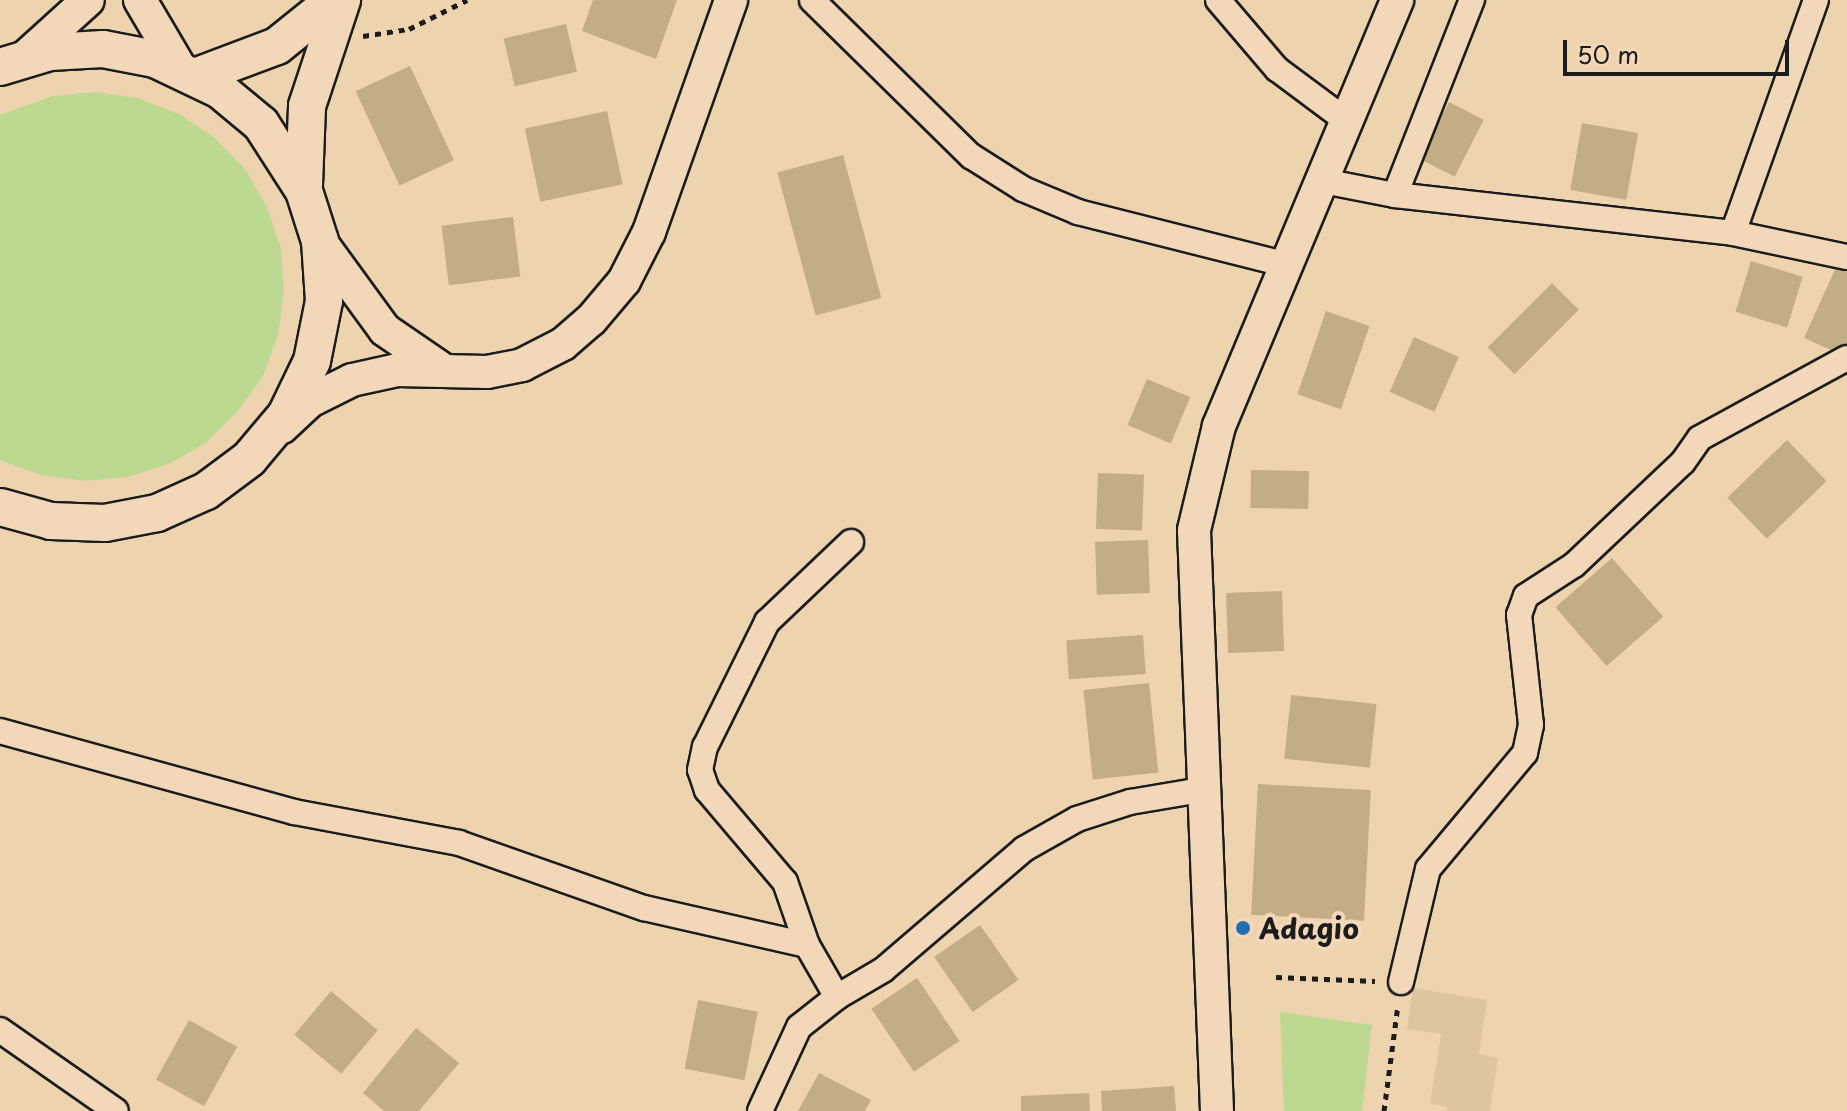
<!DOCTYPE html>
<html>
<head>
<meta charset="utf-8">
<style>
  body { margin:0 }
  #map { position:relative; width:1847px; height:1111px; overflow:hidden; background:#eed3af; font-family:"Playpen Sans",sans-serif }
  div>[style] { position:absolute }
  .built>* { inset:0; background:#ddc59f }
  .green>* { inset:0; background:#bdd991 }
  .building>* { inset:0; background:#c3ad84; transform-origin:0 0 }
  .path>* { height:5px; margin-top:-2.5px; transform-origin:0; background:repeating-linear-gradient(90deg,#1c1c1c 0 6px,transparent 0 12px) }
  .roads { filter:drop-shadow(2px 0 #1c1c1c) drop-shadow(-2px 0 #1c1c1c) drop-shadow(0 2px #1c1c1c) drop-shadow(0 -2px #1c1c1c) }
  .minor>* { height:24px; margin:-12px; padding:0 12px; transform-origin:12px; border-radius:12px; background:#f2d7b9 }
  .tertiary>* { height:32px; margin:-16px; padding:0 16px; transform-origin:16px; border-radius:16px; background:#f2d7b9 }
  .secondary>* { height:36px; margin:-18px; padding:0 18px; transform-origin:18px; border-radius:18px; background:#f2d7b9 }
  .dots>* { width:22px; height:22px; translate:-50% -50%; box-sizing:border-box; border:4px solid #f2d7b9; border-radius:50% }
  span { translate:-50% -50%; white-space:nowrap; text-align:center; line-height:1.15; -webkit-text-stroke:8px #f2d7b9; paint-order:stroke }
  .poi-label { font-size:28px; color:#1c1c1c; font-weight:700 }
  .left { translate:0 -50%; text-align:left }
  .scale { position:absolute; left:1563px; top:40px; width:226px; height:36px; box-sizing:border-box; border:4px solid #1c1c1c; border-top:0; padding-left:10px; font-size:24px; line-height:28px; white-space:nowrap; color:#1c1c1c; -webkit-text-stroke:6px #f2d7b9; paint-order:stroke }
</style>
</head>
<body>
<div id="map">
  <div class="built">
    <i style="clip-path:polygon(1413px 988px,1487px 1000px,1479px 1054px,1498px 1058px,1490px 1111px,1447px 1111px,1447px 1107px,1430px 1104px,1441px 1034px,1407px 1029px)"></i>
  </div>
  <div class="green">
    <i style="clip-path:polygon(95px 92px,138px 98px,179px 114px,215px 138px,245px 169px,267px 207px,281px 248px,284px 292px,278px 335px,263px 376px,238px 411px,207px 442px,169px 464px,127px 477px,84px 481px,41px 475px,0 460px,0 115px,52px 96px)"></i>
    <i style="clip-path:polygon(1280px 1012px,1372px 1025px,1362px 1111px,1284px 1111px)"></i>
  </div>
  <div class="building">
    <i style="clip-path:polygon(593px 0,677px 0,656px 59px,582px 31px)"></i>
    <i style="left:566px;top:24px;width:49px;height:64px;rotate:77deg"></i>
    <i style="left:410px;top:66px;width:104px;height:60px;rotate:65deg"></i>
    <i style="left:1449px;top:102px;width:39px;height:64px;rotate:27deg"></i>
    <i style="left:607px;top:111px;width:75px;height:84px;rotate:78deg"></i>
    <i style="left:1582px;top:123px;width:57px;height:68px;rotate:10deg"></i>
    <i style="left:843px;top:155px;width:148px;height:68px;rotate:75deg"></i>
    <i style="left:513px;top:217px;width:60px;height:72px;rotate:83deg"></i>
    <i style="left:1751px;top:261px;width:54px;height:53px;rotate:17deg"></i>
    <i style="clip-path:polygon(1837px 265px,1847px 269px,1847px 344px,1842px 355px,1804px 338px)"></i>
    <i style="left:1552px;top:283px;width:38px;height:91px;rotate:45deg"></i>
    <i style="left:1326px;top:311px;width:46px;height:88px;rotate:19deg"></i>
    <i style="left:1414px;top:337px;width:49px;height:60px;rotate:24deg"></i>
    <i style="left:1147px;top:379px;width:47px;height:50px;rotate:23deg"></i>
    <i style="left:1787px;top:440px;width:57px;height:83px;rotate:46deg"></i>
    <i style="left:1251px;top:470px;width:58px;height:38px;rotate:1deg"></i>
    <i style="left:1098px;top:473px;width:46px;height:56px;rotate:2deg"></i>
    <i style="left:1148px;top:540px;width:53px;height:53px;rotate:88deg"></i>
    <i style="left:1612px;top:558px;width:78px;height:75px;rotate:49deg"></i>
    <i style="left:1282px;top:591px;width:60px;height:56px;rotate:88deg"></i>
    <i style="left:1143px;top:635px;width:39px;height:77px;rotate:86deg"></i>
    <i style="left:1149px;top:683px;width:90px;height:66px;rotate:84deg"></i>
    <i style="left:1291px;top:695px;width:86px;height:64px;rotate:6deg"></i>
    <i style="left:1258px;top:784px;width:113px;height:131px;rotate:3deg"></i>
    <i style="left:980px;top:925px;width:67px;height:56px;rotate:55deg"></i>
    <i style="left:917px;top:978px;width:76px;height:55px;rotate:56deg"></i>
    <i style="left:331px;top:991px;width:61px;height:57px;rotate:40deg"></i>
    <i style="left:698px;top:1000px;width:61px;height:70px;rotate:11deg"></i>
    <i style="left:189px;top:1020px;width:55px;height:68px;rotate:29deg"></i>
    <i style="clip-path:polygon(416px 1028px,459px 1063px,419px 1111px,384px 1111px,363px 1093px)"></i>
    <i style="clip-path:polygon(819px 1073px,871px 1100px,865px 1111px,798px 1111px)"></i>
    <i style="clip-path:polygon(1174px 1086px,1176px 1111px,1102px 1111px,1101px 1091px)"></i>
    <i style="clip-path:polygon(1089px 1093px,1090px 1111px,1021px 1111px,1021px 1096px)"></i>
  </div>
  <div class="path">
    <i style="left:363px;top:36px;width:47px;rotate:-8.7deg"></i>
    <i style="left:409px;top:29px;width:65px;rotate:-26.6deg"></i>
    <i style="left:1276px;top:977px;width:99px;rotate:2.3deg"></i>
    <i style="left:1384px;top:1111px;width:107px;rotate:-82.5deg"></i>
  </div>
  <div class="roads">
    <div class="minor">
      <i style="left:812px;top:0;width:223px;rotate:44.5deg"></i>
      <i style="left:971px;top:156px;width:62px;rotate:32.4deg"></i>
      <i style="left:1023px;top:189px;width:60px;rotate:22.7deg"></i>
      <i style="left:1078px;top:212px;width:216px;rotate:14.2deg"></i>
      <i style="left:1218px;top:0;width:91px;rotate:49.5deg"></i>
      <i style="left:1277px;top:69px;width:89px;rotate:36.7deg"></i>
      <i style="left:1323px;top:181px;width:73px;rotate:11deg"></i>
      <i style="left:1395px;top:195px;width:340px;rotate:6.4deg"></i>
      <i style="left:1733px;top:233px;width:247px;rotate:-70.4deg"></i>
      <i style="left:1395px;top:195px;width:210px;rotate:-68.5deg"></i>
      <i style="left:1733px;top:233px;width:116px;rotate:11.9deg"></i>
      <i style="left:0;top:731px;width:305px;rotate:15.4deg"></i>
      <i style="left:294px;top:812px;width:168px;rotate:10.6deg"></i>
      <i style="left:459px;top:843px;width:196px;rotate:19.4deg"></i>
      <i style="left:644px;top:908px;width:167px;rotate:12.8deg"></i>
      <i style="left:1401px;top:982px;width:116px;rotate:-76.6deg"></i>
      <i style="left:1428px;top:869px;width:151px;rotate:-50.1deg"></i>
      <i style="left:1525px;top:753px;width:29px;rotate:-78deg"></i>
      <i style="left:1531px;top:725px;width:111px;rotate:-96.2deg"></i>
      <i style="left:1519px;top:615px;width:20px;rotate:-70deg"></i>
      <i style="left:1526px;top:596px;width:57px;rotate:-32.9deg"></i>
      <i style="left:1574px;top:565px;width:150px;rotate:-43.4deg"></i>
      <i style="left:1683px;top:462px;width:29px;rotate:-55deg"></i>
      <i style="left:1700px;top:438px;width:167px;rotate:-28.6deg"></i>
      <i style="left:837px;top:997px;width:60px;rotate:-120deg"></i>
      <i style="left:807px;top:945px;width:67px;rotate:-109.2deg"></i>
      <i style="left:785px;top:882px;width:121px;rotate:-130.3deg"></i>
      <i style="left:707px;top:790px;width:21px;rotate:-109deg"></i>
      <i style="left:700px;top:770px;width:24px;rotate:-78deg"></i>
      <i style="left:705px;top:747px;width:140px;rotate:-63.6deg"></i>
      <i style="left:767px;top:622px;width:116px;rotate:-43.6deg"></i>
      <i style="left:0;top:1030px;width:141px;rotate:34.9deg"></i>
      <i style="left:760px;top:1111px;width:93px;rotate:-65.1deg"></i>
      <i style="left:799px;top:1027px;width:48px;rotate:-38.3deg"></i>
      <i style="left:837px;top:997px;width:53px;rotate:-30.4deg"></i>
      <i style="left:883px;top:970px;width:186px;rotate:-40.6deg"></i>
      <i style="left:1024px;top:849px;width:61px;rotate:-29.5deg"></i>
      <i style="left:1077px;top:819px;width:56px;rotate:-17.8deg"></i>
      <i style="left:1130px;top:802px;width:72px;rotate:-9.6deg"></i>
    </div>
    <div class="tertiary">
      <i style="left:140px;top:0;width:79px;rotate:59.5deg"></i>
      <i style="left:24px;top:58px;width:86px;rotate:-42.2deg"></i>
      <i style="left:320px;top:241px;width:110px;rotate:53.9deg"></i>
      <i style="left:385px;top:330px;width:69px;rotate:34.4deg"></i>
      <i style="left:282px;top:427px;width:38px;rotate:-43deg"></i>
      <i style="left:310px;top:401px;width:47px;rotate:-26.6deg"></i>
      <i style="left:352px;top:380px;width:46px;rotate:-12.5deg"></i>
      <i style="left:397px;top:370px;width:90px;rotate:1.3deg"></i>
      <i style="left:487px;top:372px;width:36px;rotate:-11deg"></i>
      <i style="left:522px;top:365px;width:46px;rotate:-27.1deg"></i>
      <i style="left:563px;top:344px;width:37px;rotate:-41deg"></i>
      <i style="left:591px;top:320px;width:51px;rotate:-49.8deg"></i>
      <i style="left:624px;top:281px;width:55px;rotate:-63deg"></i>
      <i style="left:649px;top:232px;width:246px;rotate:-70.5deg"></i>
      <i style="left:1217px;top:1111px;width:581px;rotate:-92.27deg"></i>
      <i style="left:1194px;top:530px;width:107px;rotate:-76.5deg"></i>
      <i style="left:1219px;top:426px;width:462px;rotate:-67.3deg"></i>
    </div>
    <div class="secondary">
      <i style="left:0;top:67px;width:52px;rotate:-16.7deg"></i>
      <i style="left:50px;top:52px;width:53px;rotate:-3.2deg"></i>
      <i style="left:103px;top:49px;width:53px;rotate:10.9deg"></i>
      <i style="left:155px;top:59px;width:72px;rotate:25.5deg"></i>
      <i style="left:220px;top:90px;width:53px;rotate:39.7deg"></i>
      <i style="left:261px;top:124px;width:80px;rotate:57.3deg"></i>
      <i style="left:304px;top:191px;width:52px;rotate:72.3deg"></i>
      <i style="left:320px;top:241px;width:60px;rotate:86.2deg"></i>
      <i style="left:324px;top:301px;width:61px;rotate:101.3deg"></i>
      <i style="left:312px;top:361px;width:60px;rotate:115.7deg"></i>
      <i style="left:286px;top:415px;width:57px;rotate:130.1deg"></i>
      <i style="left:249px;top:459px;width:54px;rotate:143.3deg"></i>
      <i style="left:206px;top:491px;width:54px;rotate:155.8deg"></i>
      <i style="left:157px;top:513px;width:53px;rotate:169.1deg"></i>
      <i style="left:105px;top:523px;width:54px;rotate:-177.9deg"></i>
      <i style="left:51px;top:521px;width:53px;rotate:-164.6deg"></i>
      <i style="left:197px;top:76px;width:85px;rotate:-20.6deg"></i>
      <i style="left:277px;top:46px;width:73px;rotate:-38.9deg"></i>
      <i style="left:304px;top:185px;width:79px;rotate:-87.8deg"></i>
      <i style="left:307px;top:106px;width:112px;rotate:-71.7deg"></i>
    </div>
  </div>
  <div class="dots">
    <i style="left:1243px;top:928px;background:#1f6fb2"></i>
  </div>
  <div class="poi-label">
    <span class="left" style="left:1259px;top:928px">Adagio</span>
  </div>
  <div class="scale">50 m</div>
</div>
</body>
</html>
